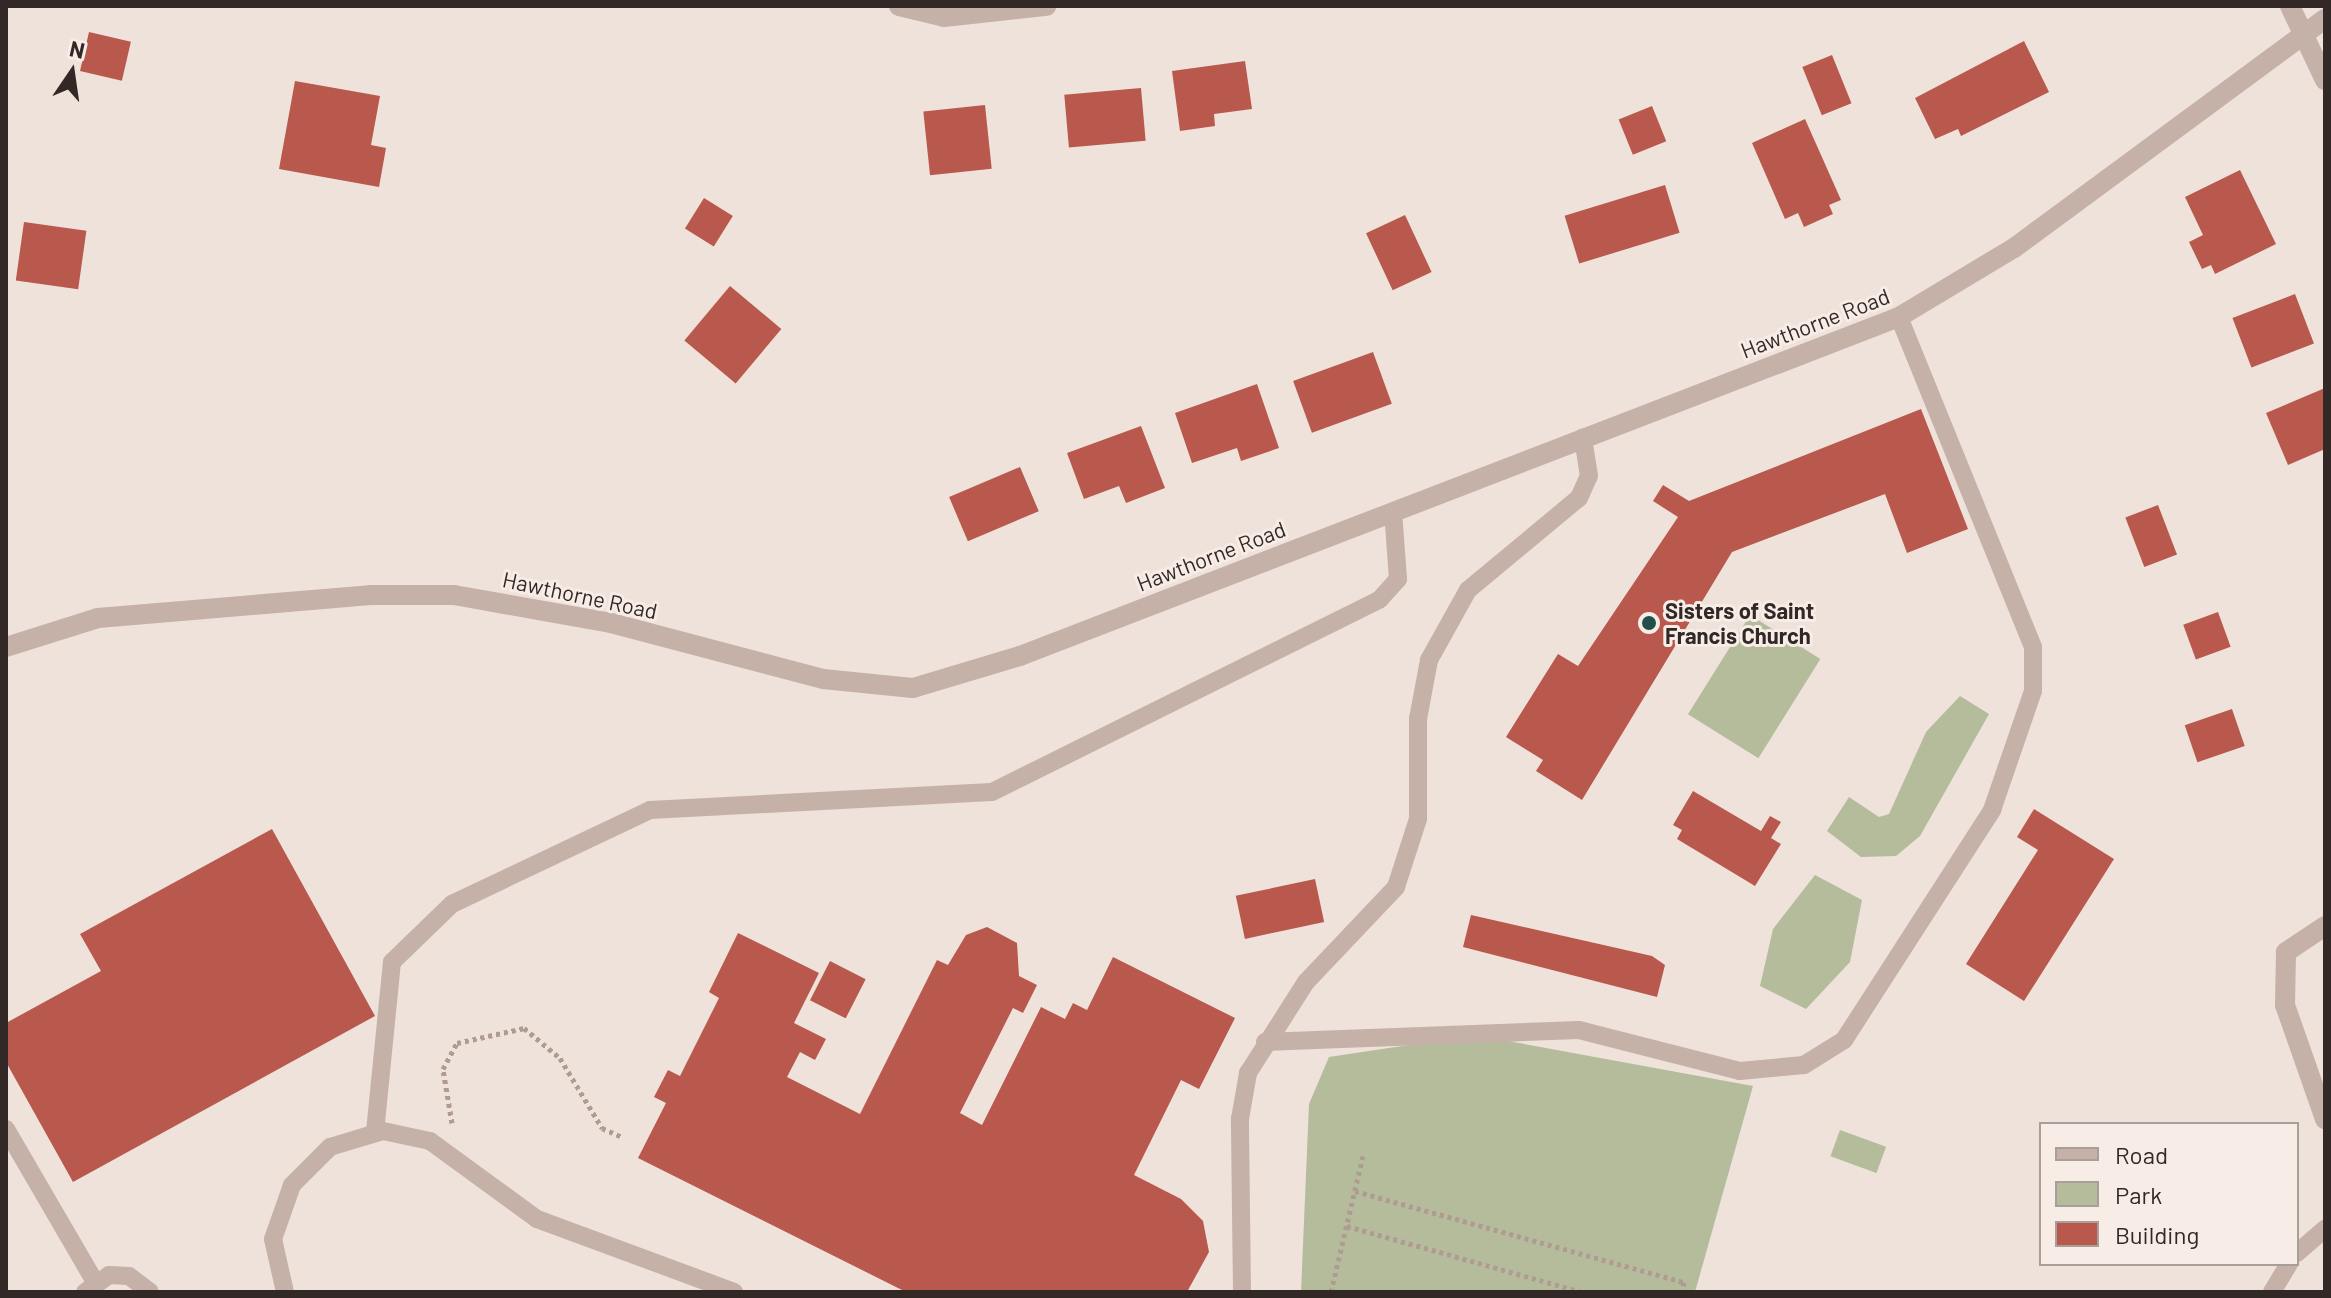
<!DOCTYPE html>
<html>
<head>
<meta charset="utf-8">
<style>
  body { margin:0 }
  #map { position:relative; width:2331px; height:1298px; overflow:hidden; background:#eee2da; font-family:Barlow,sans-serif }
  div>[style] { position:absolute }
  .green>* { inset:0; background:#b5bc9c; transform-origin:0 0 }
  .building>* { inset:0; background:#b9584d; transform-origin:0 0 }
  .path>* { height:5px; margin-top:-2.5px; transform-origin:0; background:repeating-linear-gradient(90deg,#b09b92 0 4px,transparent 0 8px) }
  .lane>* { height:18px; margin:-9px; padding:0 9px; transform-origin:9px; border-radius:9px; background:#c5b1a7 }
  .street>* { height:20px; margin:-10px; padding:0 10px; transform-origin:10px; border-radius:10px; background:#c5b1a7 }
  .dots>* { width:22px; height:22px; translate:-50% -50%; box-sizing:border-box; border:4px solid #f7ece6; border-radius:50% }
  span { translate:-50% -50%; white-space:nowrap; text-align:center; line-height:1.15; -webkit-text-stroke:6px #f7ece6; paint-order:stroke }
  .street-label { font-size:22px; color:#322927 }
  .poi-label { font-size:22px; color:#322927; font-weight:700 }
  .left { translate:0 -50%; text-align:left }
  .frame { position:absolute; inset:0; border:8px solid #322927; pointer-events:none }
  .legend { position:absolute; left:2039px; top:1122px; width:260px; height:144px; box-sizing:border-box; background:#f7ece6; border:2px solid #a89e9a; margin:0; padding:10px 14px; list-style:none; font-size:24px; color:#322927 }
  .legend li { display:flex; align-items:center; gap:16px; height:40px }
  .legend b { width:40px; border:2px solid #a89e9a }
  .north { position:absolute; left:32px; top:32px; width:80px; height:80px; -webkit-text-stroke:6px #f7ece6; paint-order:stroke; rotate:13deg; font-size:22px; font-weight:700; line-height:32px; text-align:center; color:#322927 }
  .north::after { content:''; display:block; margin:auto; width:28px; height:36px; background:#322927; clip-path:polygon(50% 0,100% 100%,50% 72%,0 100%) }
</style>
</head>
<body>
<div id="map">
  <div class="green">
    <i style="left:1750px;top:615px;width:83px;height:117px;rotate:32deg"></i>
    <i style="clip-path:polygon(1960px 696px,1989px 714px,1920px 836px,1896px 856px,1861px 857px,1827px 831px,1849px 797px,1879px 817px,1889px 814px,1926px 732px)"></i>
    <i style="clip-path:polygon(1815px 875px,1862px 900px,1850px 962px,1806px 1009px,1760px 986px,1773px 929px)"></i>
    <i style="clip-path:polygon(1475px 1035px,1753px 1086px,1695px 1292px,1301px 1292px,1309px 1104px,1329px 1057px)"></i>
    <i style="left:1840px;top:1130px;width:49px;height:28px;rotate:20deg"></i>
  </div>
  <div class="building">
    <i style="left:89px;top:32px;width:43px;height:40px;rotate:13deg"></i>
    <i style="clip-path:polygon(2024px 41px,2049px 92px,1961px 136px,1958px 129px,1935px 139px,1915px 98px)"></i>
    <i style="left:1832px;top:55px;width:52px;height:32px;rotate:68deg"></i>
    <i style="clip-path:polygon(1245px 61px,1252px 109px,1214px 114px,1215px 126px,1180px 131px,1172px 71px)"></i>
    <i style="clip-path:polygon(295px 81px,380px 96px,371px 145px,386px 148px,379px 187px,279px 169px)"></i>
    <i style="left:1141px;top:88px;width:53px;height:77px;rotate:85deg"></i>
    <i style="left:985px;top:105px;width:64px;height:62px;rotate:84deg"></i>
    <i style="left:1652px;top:106px;width:38px;height:36px;rotate:68deg"></i>
    <i style="clip-path:polygon(1805px 119px,1841px 200px,1829px 205px,1833px 214px,1804px 227px,1798px 213px,1785px 219px,1752px 143px)"></i>
    <i style="clip-path:polygon(2240px 170px,2276px 244px,2215px 274px,2211px 265px,2202px 269px,2189px 242px,2203px 235px,2185px 197px)"></i>
    <i style="left:1665px;top:185px;width:50px;height:105px;rotate:73deg"></i>
    <i style="left:704px;top:198px;width:34px;height:36px;rotate:32deg"></i>
    <i style="left:1405px;top:215px;width:63px;height:43px;rotate:65deg"></i>
    <i style="left:24px;top:222px;width:63px;height:59px;rotate:8deg"></i>
    <i style="left:730px;top:286px;width:67px;height:71px;rotate:40deg"></i>
    <i style="left:2295px;top:294px;width:53px;height:67px;rotate:69deg"></i>
    <i style="left:1373px;top:352px;width:55px;height:85px;rotate:70deg"></i>
    <i style="clip-path:polygon(1257px 384px,1279px 448px,1241px 461px,1237px 448px,1192px 463px,1175px 413px)"></i>
    <i style="clip-path:polygon(2325px 388px,2325px 449px,2288px 465px,2266px 413px)"></i>
    <i style="clip-path:polygon(1921px 409px,1968px 529px,1907px 553px,1885px 494px,1732px 552px,1582px 800px,1536px 771px,1543px 760px,1506px 737px,1558px 654px,1578px 666px,1678px 517px,1653px 501px,1663px 485px,1689px 501px)"></i>
    <i style="clip-path:polygon(1141px 426px,1165px 488px,1126px 503px,1119px 486px,1084px 499px,1067px 453px)"></i>
    <i style="left:1020px;top:467px;width:48px;height:77px;rotate:67deg"></i>
    <i style="left:2158px;top:505px;width:53px;height:35px;rotate:69deg"></i>
    <i style="left:2218px;top:612px;width:37px;height:37px;rotate:70deg"></i>
    <i style="left:2232px;top:709px;width:39px;height:50px;rotate:71deg"></i>
    <i style="clip-path:polygon(1693px 791px,1761px 831px,1770px 816px,1781px 822px,1771px 838px,1781px 844px,1755px 886px,1677px 839px,1682px 830px,1673px 825px)"></i>
    <i style="clip-path:polygon(2034px 809px,2114px 859px,2024px 1001px,1966px 964px,2038px 850px,2017px 837px)"></i>
    <i style="clip-path:polygon(272px 829px,375px 1016px,73px 1182px,6px 1062px,6px 1023px,101px 971px,80px 934px)"></i>
    <i style="left:1315px;top:879px;width:44px;height:81px;rotate:78deg"></i>
    <i style="clip-path:polygon(1471px 915px,1652px 956px,1665px 965px,1657px 997px,1463px 947px)"></i>
    <i style="clip-path:polygon(987px 927px,1017px 943px,1019px 976px,1037px 985px,1023px 1013px,1013px 1008px,960px 1113px,982px 1125px,1041px 1007px,1065px 1019px,1073px 1003px,1087px 1010px,1113px 957px,1235px 1018px,1199px 1089px,1181px 1080px,1134px 1175px,1181px 1199px,1203px 1221px,1209px 1252px,1187px 1292px,906px 1292px,638px 1158px,666px 1103px,654px 1097px,668px 1070px,680px 1076px,719px 998px,709px 992px,738px 933px,819px 973px,794px 1023px,826px 1039px,815px 1060px,800px 1052px,787px 1077px,860px 1114px,937px 960px,948px 965px,966px 935px)"></i>
    <i style="left:830px;top:961px;width:40px;height:44px;rotate:27deg"></i>
  </div>
  <div class="path">
    <i style="left:452px;top:1123px;width:55px;rotate:-99.5deg"></i>
    <i style="left:443px;top:1069px;width:30px;rotate:-62deg"></i>
    <i style="left:457px;top:1043px;width:69px;rotate:-12.6deg"></i>
    <i style="left:524px;top:1028px;width:47px;rotate:39.8deg"></i>
    <i style="left:560px;top:1058px;width:82px;rotate:59deg"></i>
    <i style="left:602px;top:1128px;width:22px;rotate:24deg"></i>
    <i style="left:1355px;top:1191px;width:341px;rotate:15.5deg"></i>
    <i style="left:1684px;top:1282px;width:10px;rotate:101deg"></i>
    <i style="left:1347px;top:1226px;width:244px;rotate:15.7deg"></i>
    <i style="left:1331px;top:1292px;width:140px;rotate:-76.8deg"></i>
  </div>
  <div class="lane">
    <i style="left:1265px;top:1042px;width:314px;rotate:-2.2deg"></i>
    <i style="left:1579px;top:1030px;width:166px;rotate:14.3deg"></i>
    <i style="left:1740px;top:1071px;width:64px;rotate:-5.4deg"></i>
    <i style="left:1804px;top:1065px;width:47px;rotate:-32deg"></i>
    <i style="left:1844px;top:1040px;width:274px;rotate:-57.2deg"></i>
    <i style="left:1992px;top:810px;width:126px;rotate:-71deg"></i>
    <i style="left:2033px;top:691px;width:44px;rotate:-90deg"></i>
    <i style="left:2033px;top:647px;width:356px;rotate:-112.1deg"></i>
    <i style="left:6px;top:1129px;width:177px;rotate:59.8deg"></i>
    <i style="left:375px;top:1132px;width:171px;rotate:-84.3deg"></i>
    <i style="left:392px;top:962px;width:83px;rotate:-44deg"></i>
    <i style="left:452px;top:904px;width:219px;rotate:-25.4deg"></i>
    <i style="left:650px;top:810px;width:342px;rotate:-3deg"></i>
    <i style="left:992px;top:792px;width:433px;rotate:-26.4deg"></i>
    <i style="left:1380px;top:599px;width:27px;rotate:-48deg"></i>
    <i style="left:1398px;top:579px;width:68px;rotate:-94.2deg"></i>
    <i style="left:2297px;top:1253px;width:37px;rotate:-41deg"></i>
    <i style="left:85px;top:1292px;width:29px;rotate:-35deg"></i>
    <i style="left:109px;top:1275px;width:20px;rotate:3deg"></i>
    <i style="left:129px;top:1276px;width:26px;rotate:37deg"></i>
    <i style="left:285px;top:1292px;width:54px;rotate:-102.8deg"></i>
    <i style="left:273px;top:1239px;width:57px;rotate:-70.6deg"></i>
    <i style="left:292px;top:1185px;width:54px;rotate:-45deg"></i>
    <i style="left:330px;top:1147px;width:55px;rotate:-16.8deg"></i>
    <i style="left:383px;top:1131px;width:48px;rotate:12deg"></i>
    <i style="left:430px;top:1141px;width:132px;rotate:36.1deg"></i>
    <i style="left:537px;top:1219px;width:210px;rotate:20.3deg"></i>
    <i style="left:1242px;top:1292px;width:173px;rotate:-90.7deg"></i>
    <i style="left:1240px;top:1119px;width:47px;rotate:-80.1deg"></i>
    <i style="left:1248px;top:1073px;width:108px;rotate:-57.5deg"></i>
    <i style="left:1306px;top:982px;width:131px;rotate:-46.5deg"></i>
    <i style="left:1396px;top:887px;width:71px;rotate:-72.1deg"></i>
    <i style="left:1418px;top:819px;width:100px;rotate:-90deg"></i>
    <i style="left:1418px;top:719px;width:60px;rotate:-79.4deg"></i>
    <i style="left:1429px;top:660px;width:80px;rotate:-60.9deg"></i>
    <i style="left:1468px;top:590px;width:144px;rotate:-39.7deg"></i>
    <i style="left:1579px;top:498px;width:24px;rotate:-66deg"></i>
    <i style="left:1589px;top:476px;width:39px;rotate:-99deg"></i>
    <i style="left:2272px;top:1292px;width:33px;rotate:-59deg"></i>
  </div>
  <div class="street">
    <i style="left:899px;top:6px;width:46px;rotate:13.7deg"></i>
    <i style="left:944px;top:17px;width:103px;rotate:-6.2deg"></i>
    <i style="left:2290px;top:6px;width:82px;rotate:64.7deg"></i>
    <i style="left:6px;top:647px;width:96px;rotate:-17.5deg"></i>
    <i style="left:98px;top:618px;width:273px;rotate:-4.8deg"></i>
    <i style="left:370px;top:595px;width:84px"></i>
    <i style="left:454px;top:595px;width:159px;rotate:10.1deg"></i>
    <i style="left:611px;top:623px;width:219px;rotate:14.8deg"></i>
    <i style="left:823px;top:679px;width:90px;rotate:5.7deg"></i>
    <i style="left:913px;top:688px;width:112px;rotate:-16.7deg"></i>
    <i style="left:1020px;top:656px;width:942px;rotate:-21.09deg"></i>
    <i style="left:1899px;top:317px;width:134px;rotate:-31deg"></i>
    <i style="left:2014px;top:248px;width:386px;rotate:-36.4deg"></i>
    <i style="left:2325px;top:926px;width:47px;rotate:146.3deg"></i>
    <i style="left:2286px;top:952px;width:53px;rotate:91.1deg"></i>
    <i style="left:2285px;top:1005px;width:121px;rotate:70.7deg"></i>
  </div>
  <div class="dots">
    <i style="left:1649px;top:623px;background:#214f4c"></i>
  </div>
  <div class="street-label">
    <span style="left:1815px;top:323px;rotate:-21deg">Hawthorne Road</span>
    <span style="left:1211px;top:556px;rotate:-21deg">Hawthorne Road</span>
    <span style="left:580px;top:595px;rotate:12deg">Hawthorne Road</span>
  </div>
  <div class="poi-label">
    <span class="left" style="left:1665px;top:623px">Sisters of Saint<br>Francis Church</span>
  </div>
  <div class="frame"></div>
  <ul class="legend">
  <li><b style="height:10px;background:#c5b1a7"></b>Road</li>
  <li><b style="height:22px;background:#b5bc9c"></b>Park</li>
  <li><b style="height:22px;background:#b9584d"></b>Building</li>
  </ul>
  <div class="north">N</div>
</div>
</body>
</html>
